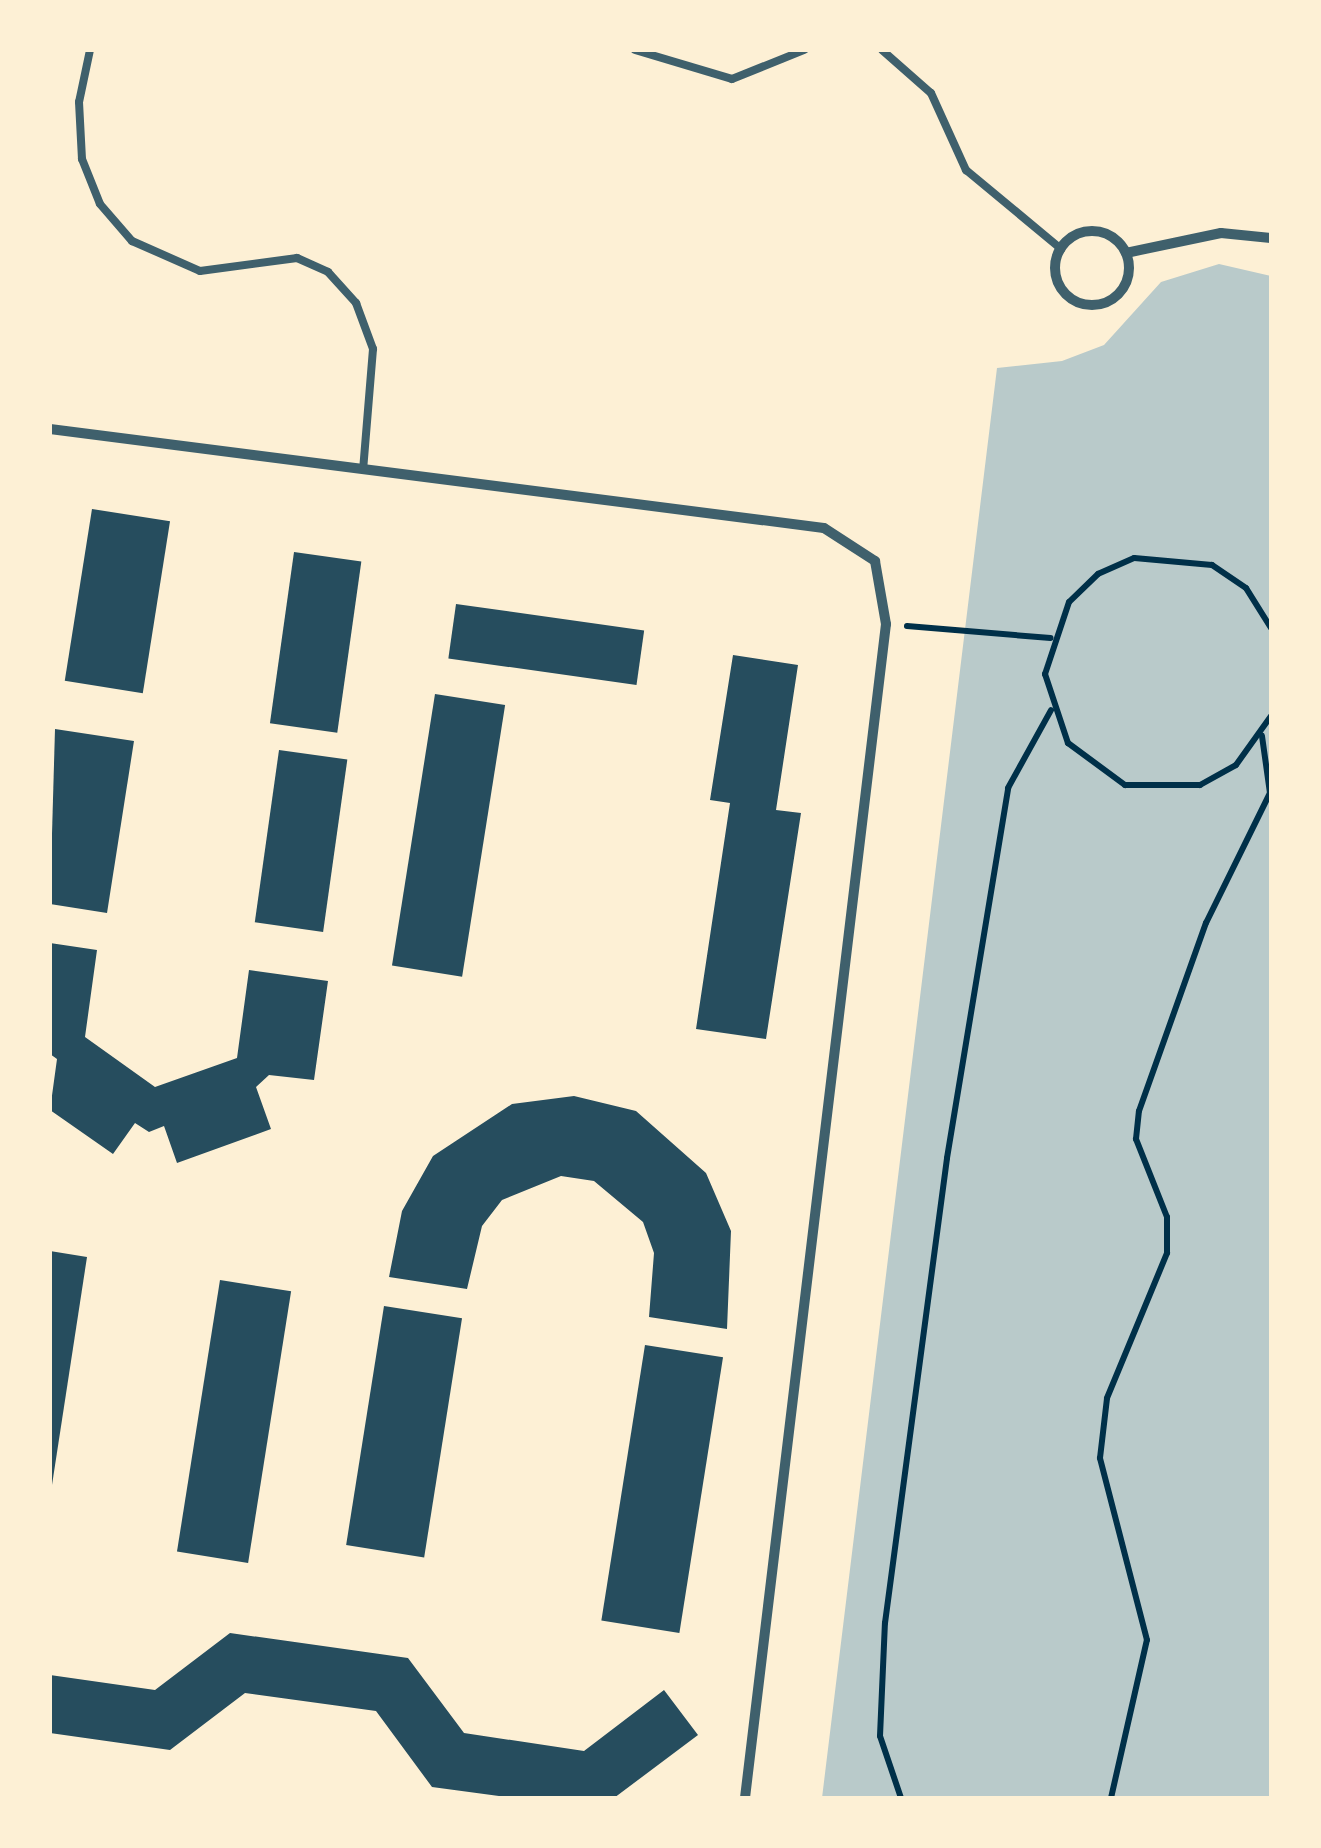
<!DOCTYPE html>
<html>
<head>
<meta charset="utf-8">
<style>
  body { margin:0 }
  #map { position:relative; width:1321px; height:1848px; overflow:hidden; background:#fdf0d5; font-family:"PT Sans Narrow",sans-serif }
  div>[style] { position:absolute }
  .green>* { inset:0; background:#b9caca }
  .building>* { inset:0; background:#264d5e; transform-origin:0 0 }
  .path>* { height:6px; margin:-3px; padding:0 3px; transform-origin:3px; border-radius:3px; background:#003049 }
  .service>* { height:8px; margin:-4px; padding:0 4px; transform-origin:4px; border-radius:4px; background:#3f606c }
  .minor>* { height:10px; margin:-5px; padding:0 5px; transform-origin:5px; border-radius:5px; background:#3f606c }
  .minor>.ring { margin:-5px; padding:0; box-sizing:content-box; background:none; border:10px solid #3f606c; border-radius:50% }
  span { translate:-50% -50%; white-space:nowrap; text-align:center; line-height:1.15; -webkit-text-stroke:10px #fdf0d5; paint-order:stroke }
  .frame { position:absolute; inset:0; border:52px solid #fdf0d5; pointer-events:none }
</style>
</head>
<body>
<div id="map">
  <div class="green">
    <i style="clip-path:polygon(1219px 264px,1271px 276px,1271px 1798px,822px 1798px,997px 368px,1062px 361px,1104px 345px,1161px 282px)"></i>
  </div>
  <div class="building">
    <i style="left:92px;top:509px;width:79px;height:174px;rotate:9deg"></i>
    <i style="left:294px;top:552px;width:68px;height:173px;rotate:8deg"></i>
    <i style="left:456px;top:604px;width:190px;height:55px;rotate:8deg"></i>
    <i style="clip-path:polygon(733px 655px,798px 665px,776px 810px,801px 813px,766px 1039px,696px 1029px,730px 803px,710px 800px)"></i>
    <i style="left:435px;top:694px;width:71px;height:275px;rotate:9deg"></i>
    <i style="clip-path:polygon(55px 729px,134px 741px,107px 913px,50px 904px)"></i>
    <i style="left:279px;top:750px;width:69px;height:174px;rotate:8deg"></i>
    <i style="clip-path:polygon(50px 943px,97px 950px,85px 1037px,155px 1087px,237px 1058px,249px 970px,328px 981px,314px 1080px,269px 1075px,256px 1087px,271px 1129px,177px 1163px,164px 1126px,149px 1132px,135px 1123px,113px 1154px,50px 1110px,57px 1059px,50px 1054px)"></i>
    <i style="clip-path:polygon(574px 1096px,636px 1111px,706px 1173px,731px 1231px,727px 1329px,649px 1317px,654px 1253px,643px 1222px,594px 1181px,561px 1176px,502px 1200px,482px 1226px,467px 1289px,389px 1277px,402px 1211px,433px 1156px,512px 1104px)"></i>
    <i style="clip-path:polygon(50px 1251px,87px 1257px,52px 1485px,50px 1484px)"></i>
    <i style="left:220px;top:1280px;width:72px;height:275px;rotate:9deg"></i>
    <i style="left:384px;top:1306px;width:79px;height:242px;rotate:9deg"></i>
    <i style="left:645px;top:1345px;width:79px;height:279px;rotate:9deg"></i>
    <i style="clip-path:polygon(230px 1633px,408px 1658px,464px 1733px,584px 1751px,664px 1690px,698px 1735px,614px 1798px,514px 1798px,432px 1787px,376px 1711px,245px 1693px,170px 1750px,50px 1733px,50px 1675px,155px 1690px)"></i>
  </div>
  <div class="path">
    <i style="left:907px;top:626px;width:144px;rotate:4.8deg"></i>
    <i style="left:1271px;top:628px;width:47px;rotate:-122deg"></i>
    <i style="left:1246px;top:588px;width:41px;rotate:-145.9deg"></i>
    <i style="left:1212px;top:565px;width:78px;rotate:-174.9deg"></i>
    <i style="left:1134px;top:558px;width:39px;rotate:156deg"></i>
    <i style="left:1098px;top:574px;width:40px;rotate:136deg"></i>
    <i style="left:1069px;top:602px;width:76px;rotate:108.4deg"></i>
    <i style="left:1045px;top:674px;width:73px;rotate:71.6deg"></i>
    <i style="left:1068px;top:743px;width:71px;rotate:36.4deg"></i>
    <i style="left:1125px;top:785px;width:75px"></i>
    <i style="left:1200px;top:785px;width:41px;rotate:-29.1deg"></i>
    <i style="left:1236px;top:765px;width:60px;rotate:-54.5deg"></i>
    <i style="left:901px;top:1798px;width:65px;rotate:-108.7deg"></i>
    <i style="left:880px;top:1736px;width:113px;rotate:-87.5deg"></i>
    <i style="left:885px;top:1623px;width:469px;rotate:-82.4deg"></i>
    <i style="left:947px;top:1158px;width:375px;rotate:-80.6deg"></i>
    <i style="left:1008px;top:788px;width:89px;rotate:-61.1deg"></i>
    <i style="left:1111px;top:1798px;width:162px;rotate:-77.2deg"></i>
    <i style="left:1147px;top:1640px;width:188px;rotate:-104.5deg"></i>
    <i style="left:1100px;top:1458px;width:60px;rotate:-83.3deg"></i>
    <i style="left:1107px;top:1398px;width:157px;rotate:-67.5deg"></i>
    <i style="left:1167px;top:1253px;width:36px;rotate:-90deg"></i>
    <i style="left:1167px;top:1217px;width:84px;rotate:-111.7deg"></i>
    <i style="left:1136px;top:1139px;width:28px;rotate:-84deg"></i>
    <i style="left:1139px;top:1111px;width:200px;rotate:-70.4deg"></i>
    <i style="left:1206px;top:923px;width:145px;rotate:-63.8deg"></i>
    <i style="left:1270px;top:793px;width:58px;rotate:-98deg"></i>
  </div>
  <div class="service">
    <i style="left:90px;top:50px;width:53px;rotate:101.9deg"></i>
    <i style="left:79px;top:102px;width:57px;rotate:87deg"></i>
    <i style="left:82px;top:159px;width:48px;rotate:68.2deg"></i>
    <i style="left:100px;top:204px;width:49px;rotate:49.1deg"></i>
    <i style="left:132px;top:241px;width:74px;rotate:23.8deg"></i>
    <i style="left:200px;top:271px;width:98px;rotate:-7.6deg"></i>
    <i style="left:297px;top:258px;width:34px;rotate:24deg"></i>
    <i style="left:328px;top:272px;width:42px;rotate:47.9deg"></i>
    <i style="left:356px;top:303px;width:49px;rotate:69.7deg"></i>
    <i style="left:373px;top:349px;width:121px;rotate:94.7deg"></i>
    <i style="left:635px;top:50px;width:101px;rotate:16.6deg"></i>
    <i style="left:732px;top:79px;width:78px;rotate:-21.9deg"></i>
    <i style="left:882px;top:50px;width:65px;rotate:41.3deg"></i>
    <i style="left:931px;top:93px;width:85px;rotate:65.6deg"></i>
    <i style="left:966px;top:170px;width:124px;rotate:39.7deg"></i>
  </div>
  <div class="minor">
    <i class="ring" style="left:1055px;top:231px;width:64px;height:64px"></i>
    <i style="left:1126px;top:253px;width:97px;rotate:-11.9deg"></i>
    <i style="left:1221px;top:233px;width:50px;rotate:5.7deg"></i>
    <i style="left:50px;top:429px;width:780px;rotate:7.29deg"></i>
    <i style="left:824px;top:528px;width:61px;rotate:32.9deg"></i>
    <i style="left:875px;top:561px;width:64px;rotate:80.1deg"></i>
    <i style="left:886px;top:624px;width:1182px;rotate:96.85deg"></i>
  </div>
  <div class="frame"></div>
</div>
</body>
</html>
